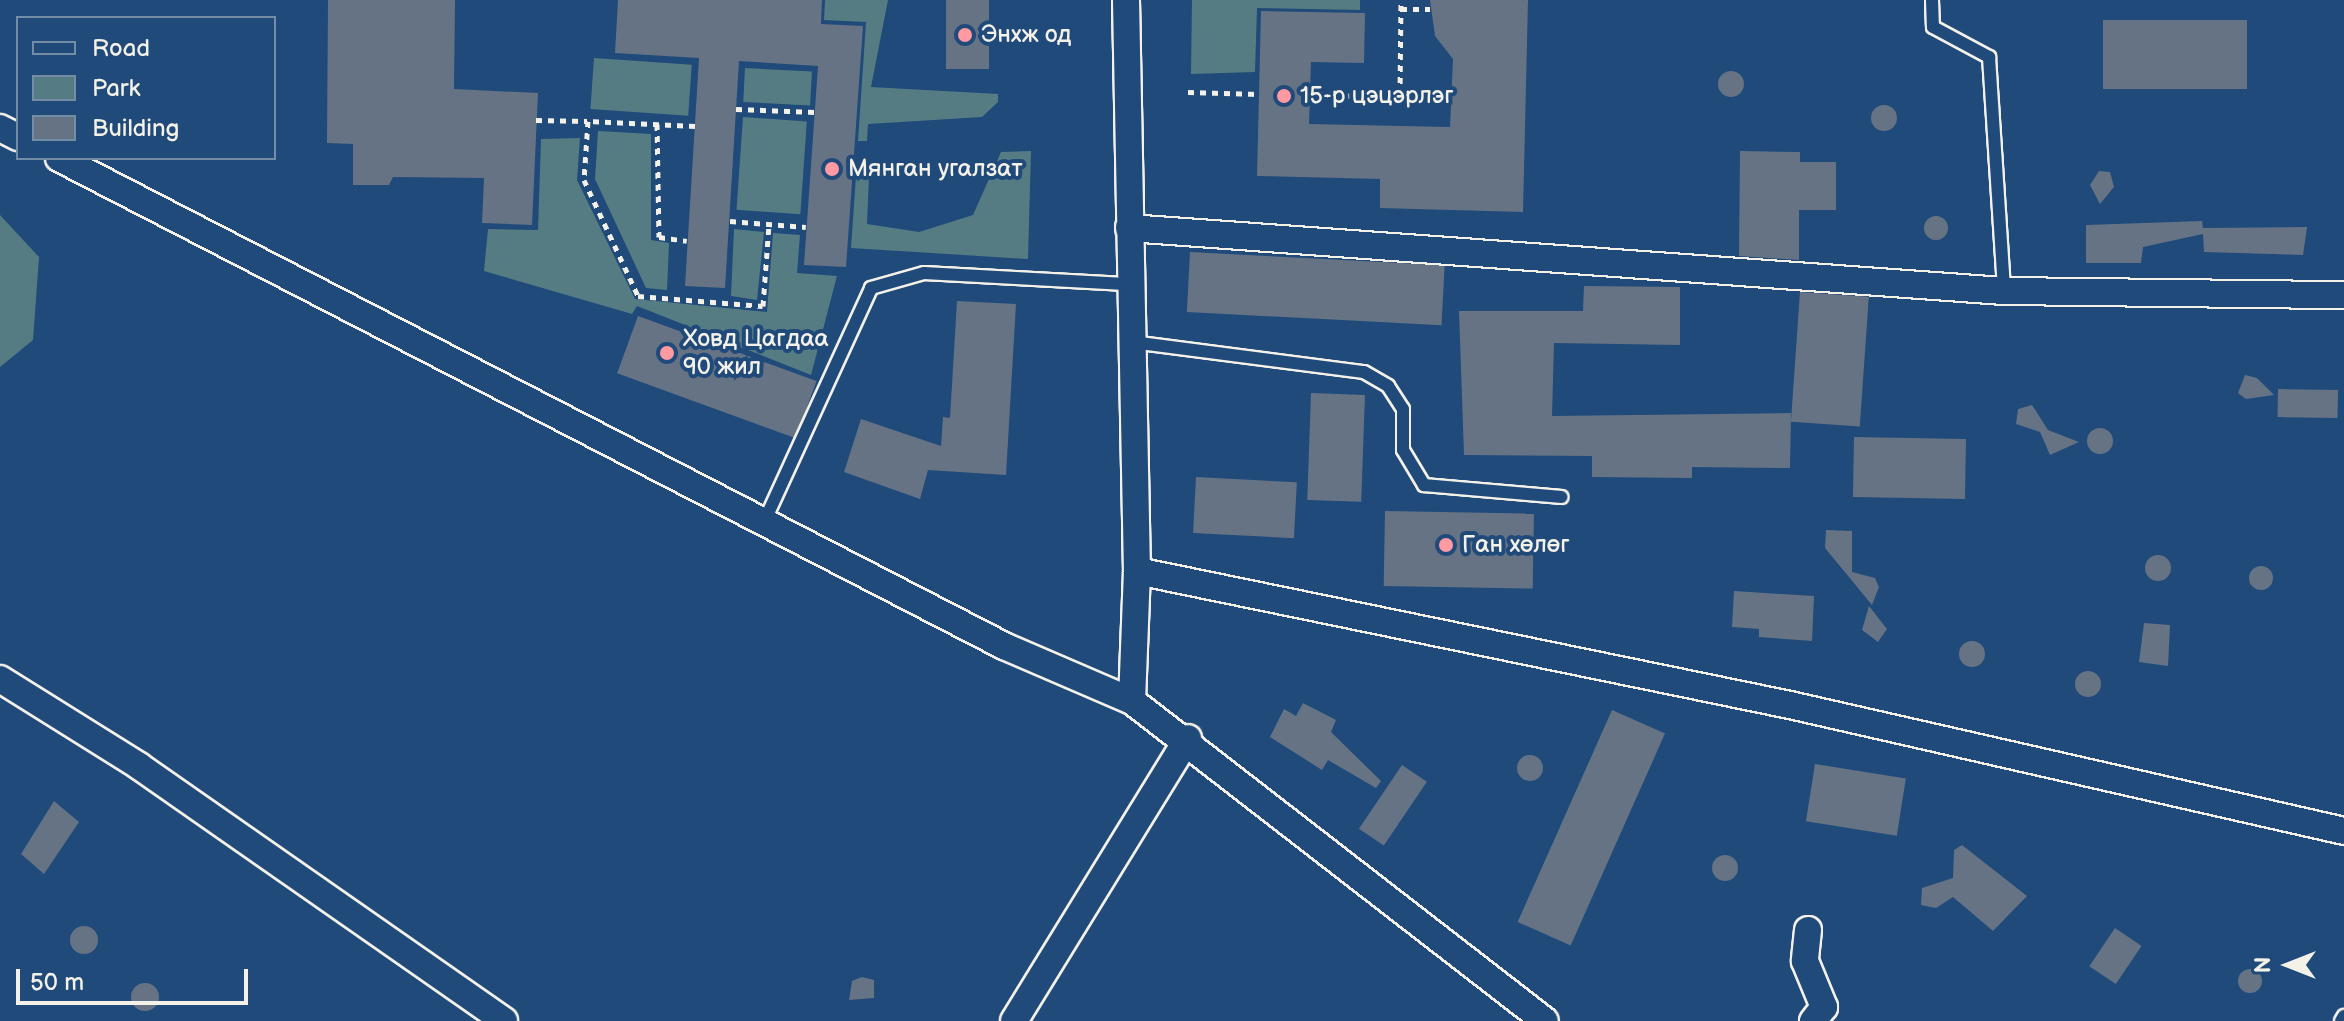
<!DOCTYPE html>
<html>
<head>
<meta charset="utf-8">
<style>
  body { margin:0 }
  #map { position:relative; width:2344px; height:1021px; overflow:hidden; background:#1f4a7a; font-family:"Balsamiq Sans",sans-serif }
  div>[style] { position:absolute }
  .green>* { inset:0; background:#557c83; transform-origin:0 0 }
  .building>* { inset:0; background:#667385; transform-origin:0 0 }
  .round { border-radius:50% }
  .path>* { height:5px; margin-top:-2.5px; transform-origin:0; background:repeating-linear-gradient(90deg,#f4f1e8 0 6px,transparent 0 12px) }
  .roads { filter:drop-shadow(2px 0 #f4f1e8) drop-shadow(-2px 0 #f4f1e8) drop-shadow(0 2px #f4f1e8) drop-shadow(0 -2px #f4f1e8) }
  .service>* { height:12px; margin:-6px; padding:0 6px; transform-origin:6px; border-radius:6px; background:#1f4a7a }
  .minor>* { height:26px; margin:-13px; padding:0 13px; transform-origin:13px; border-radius:13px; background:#1f4a7a }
  .dots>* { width:22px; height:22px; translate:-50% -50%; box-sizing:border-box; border:4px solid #1f4a7a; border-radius:50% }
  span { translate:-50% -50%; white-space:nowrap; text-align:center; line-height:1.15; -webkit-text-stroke:8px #1f4a7a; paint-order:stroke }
  .poi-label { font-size:24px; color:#f4f1e8 }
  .left { translate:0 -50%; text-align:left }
  .legend { position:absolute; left:16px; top:16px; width:260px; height:144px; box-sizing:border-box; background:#1f4a7a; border:2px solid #748da6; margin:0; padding:10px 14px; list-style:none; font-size:24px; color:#f4f1e8 }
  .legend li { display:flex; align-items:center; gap:16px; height:40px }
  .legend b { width:40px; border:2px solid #748da6 }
  .north { position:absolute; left:2248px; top:925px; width:80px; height:80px; -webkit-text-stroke:6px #1f4a7a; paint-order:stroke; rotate:270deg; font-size:22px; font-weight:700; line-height:32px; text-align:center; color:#f4f1e8 }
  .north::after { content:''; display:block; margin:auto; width:28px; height:36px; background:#f4f1e8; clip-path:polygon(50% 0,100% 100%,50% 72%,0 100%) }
  .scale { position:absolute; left:16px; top:969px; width:232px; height:36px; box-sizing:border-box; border:4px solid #f4f1e8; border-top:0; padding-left:10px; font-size:24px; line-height:28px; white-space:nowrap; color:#f4f1e8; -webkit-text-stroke:6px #1f4a7a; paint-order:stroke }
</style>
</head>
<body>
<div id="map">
  <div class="green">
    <i style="clip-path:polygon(825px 0,888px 0,871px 87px,998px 94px,998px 102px,982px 117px,868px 124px,867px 141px,858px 141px,866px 22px,824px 20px)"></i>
    <i style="clip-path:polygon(1192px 0,1360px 0,1360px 10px,1257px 8px,1255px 72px,1191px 74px)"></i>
    <i style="left:594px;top:58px;width:98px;height:51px;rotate:4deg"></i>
    <i style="left:745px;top:68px;width:67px;height:34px;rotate:3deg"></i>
    <i style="left:743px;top:117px;width:64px;height:93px;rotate:4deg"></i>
    <i style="clip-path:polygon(598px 131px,651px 134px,651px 240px,669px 243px,667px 290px,646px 288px,595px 179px)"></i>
    <i style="clip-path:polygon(580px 138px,577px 180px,635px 299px,767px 312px,773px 233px,800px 235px,797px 273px,837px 276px,811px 375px,637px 306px,632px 314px,484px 271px,488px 229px,538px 230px,541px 139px)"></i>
    <i style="clip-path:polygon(1031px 151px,1028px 259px,851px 248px,856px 176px,869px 176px,867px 224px,919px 232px,973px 215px,1001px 152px)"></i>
    <i style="clip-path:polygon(0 215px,39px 257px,33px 340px,0 367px)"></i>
    <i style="clip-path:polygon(734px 229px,764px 232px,757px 300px,731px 296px)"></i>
  </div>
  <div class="building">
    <i style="clip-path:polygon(328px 0,455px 0,454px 89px,538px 93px,532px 225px,482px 223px,484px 178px,393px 177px,389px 185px,353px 185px,353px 144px,327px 143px)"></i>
    <i style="clip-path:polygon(618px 0,822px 0,821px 24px,863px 26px,846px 267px,804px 265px,818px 66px,739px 61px,725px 288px,685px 286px,699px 58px,615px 53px)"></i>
    <i style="left:946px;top:0;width:43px;height:69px"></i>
    <i style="clip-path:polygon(1430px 0,1528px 0,1523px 212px,1380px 208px,1380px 179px,1257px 176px,1261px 11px,1365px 13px,1364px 63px,1311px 62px,1309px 124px,1450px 127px,1453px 59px,1435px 36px)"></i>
    <i style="left:2103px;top:20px;width:144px;height:69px"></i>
    <i class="round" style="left:1718px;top:71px;width:26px;height:26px"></i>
    <i class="round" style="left:1871px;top:105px;width:26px;height:26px"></i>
    <i style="clip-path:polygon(1740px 151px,1800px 152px,1800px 162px,1836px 162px,1836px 210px,1799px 210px,1799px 260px,1739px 256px)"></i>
    <i style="clip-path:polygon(2099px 171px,2110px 172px,2114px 187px,2100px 204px,2090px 185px)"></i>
    <i class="round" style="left:1924px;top:216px;width:24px;height:24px"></i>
    <i style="clip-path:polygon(2202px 221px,2203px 228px,2307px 227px,2303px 255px,2204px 252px,2203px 234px,2143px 247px,2141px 263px,2086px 263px,2086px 225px)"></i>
    <i style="left:1190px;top:252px;width:255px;height:60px;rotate:3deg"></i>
    <i style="clip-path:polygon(1584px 286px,1680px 287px,1680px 345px,1554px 343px,1552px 416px,1791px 413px,1790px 468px,1692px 467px,1692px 478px,1592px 477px,1592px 456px,1464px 455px,1459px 311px,1583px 311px)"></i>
    <i style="left:1800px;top:292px;width:69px;height:130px;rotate:4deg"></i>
    <i style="clip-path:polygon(957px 301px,1016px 304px,1006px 475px,928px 470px,920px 499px,844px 472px,861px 419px,941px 446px,943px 417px,950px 418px)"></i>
    <i style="left:638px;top:316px;width:190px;height:61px;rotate:20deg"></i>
    <i style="clip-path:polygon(2245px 375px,2257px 378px,2274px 395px,2246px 399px,2238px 393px)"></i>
    <i style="left:2278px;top:389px;width:60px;height:28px;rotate:1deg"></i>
    <i style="left:1311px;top:393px;width:54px;height:107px;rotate:2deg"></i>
    <i style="clip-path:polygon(2032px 405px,2048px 430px,2079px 442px,2050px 455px,2040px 432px,2016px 424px,2018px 409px)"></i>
    <i class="round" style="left:2087px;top:428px;width:26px;height:26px"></i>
    <i style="left:1854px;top:437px;width:112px;height:60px;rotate:1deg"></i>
    <i style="left:1196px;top:477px;width:101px;height:56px;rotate:3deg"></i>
    <i style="left:1385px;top:511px;width:149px;height:75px;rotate:1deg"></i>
    <i style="clip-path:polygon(1826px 530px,1852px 531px,1852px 572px,1875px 578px,1879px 587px,1872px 605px,1825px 548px)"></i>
    <i class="round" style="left:2145px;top:555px;width:26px;height:26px"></i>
    <i class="round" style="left:2249px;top:566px;width:24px;height:24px"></i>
    <i style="clip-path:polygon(1734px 591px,1814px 596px,1812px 641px,1759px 637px,1759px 629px,1732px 627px)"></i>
    <i style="clip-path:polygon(1869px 606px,1887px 629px,1878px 642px,1862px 630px)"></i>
    <i style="clip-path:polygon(2144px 623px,2170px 625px,2168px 666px,2139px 662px)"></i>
    <i class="round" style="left:1959px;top:641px;width:26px;height:26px"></i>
    <i class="round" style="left:2075px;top:671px;width:26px;height:26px"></i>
    <i style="clip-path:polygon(1303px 703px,1336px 720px,1331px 732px,1381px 781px,1376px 788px,1328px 760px,1322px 770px,1270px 737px,1284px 709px,1296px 716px)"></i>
    <i style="left:1612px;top:710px;width:58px;height:232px;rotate:24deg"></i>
    <i class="round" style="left:1517px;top:755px;width:26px;height:26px"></i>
    <i style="left:1815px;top:764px;width:92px;height:58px;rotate:9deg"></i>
    <i style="left:1402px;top:765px;width:30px;height:77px;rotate:34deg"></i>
    <i style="clip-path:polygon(54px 801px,79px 822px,44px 874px,21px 854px)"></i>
    <i style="clip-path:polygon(1962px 845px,2027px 896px,1993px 931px,1953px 897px,1936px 908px,1921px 905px,1922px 888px,1953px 878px,1954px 850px)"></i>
    <i class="round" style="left:1712px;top:855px;width:26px;height:26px"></i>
    <i class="round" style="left:70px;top:926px;width:28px;height:28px"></i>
    <i style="left:2115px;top:928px;width:32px;height:46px;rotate:34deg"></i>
    <i class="round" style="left:2238px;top:969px;width:24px;height:24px"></i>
    <i style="clip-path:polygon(862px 977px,874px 980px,874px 998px,849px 1000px,852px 981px)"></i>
    <i class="round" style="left:131px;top:983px;width:28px;height:28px"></i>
  </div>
  <div class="path">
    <i style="left:1401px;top:9px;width:29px"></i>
    <i style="left:1188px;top:92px;width:71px;rotate:1.6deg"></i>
    <i style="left:1310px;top:96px;width:90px;rotate:-0.6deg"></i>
    <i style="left:1400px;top:95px;width:95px;rotate:-89.4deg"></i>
    <i style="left:736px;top:109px;width:79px;rotate:2.2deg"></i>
    <i style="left:536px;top:120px;width:51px;rotate:1.1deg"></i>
    <i style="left:657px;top:124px;width:113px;rotate:89deg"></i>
    <i style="left:659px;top:237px;width:28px;rotate:8deg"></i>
    <i style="left:695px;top:126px;width:107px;rotate:-177.3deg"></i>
    <i style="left:588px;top:121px;width:59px;rotate:93.9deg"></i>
    <i style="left:584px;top:180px;width:128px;rotate:65deg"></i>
    <i style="left:638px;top:296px;width:125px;rotate:4.6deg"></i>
    <i style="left:763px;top:306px;width:82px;rotate:-85.8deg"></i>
    <i style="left:730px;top:221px;width:76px;rotate:4.5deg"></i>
  </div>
  <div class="roads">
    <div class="service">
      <i style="left:1932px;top:0;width:27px;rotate:88deg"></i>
      <i style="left:1933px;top:27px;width:64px;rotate:28.2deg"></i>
      <i style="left:1989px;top:57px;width:234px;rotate:86.3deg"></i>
      <i style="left:1132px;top:342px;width:234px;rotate:7.4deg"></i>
      <i style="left:1364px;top:372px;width:28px;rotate:30deg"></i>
      <i style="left:1388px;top:386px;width:27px;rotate:57deg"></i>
      <i style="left:1403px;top:409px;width:41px;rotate:90deg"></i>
      <i style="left:1403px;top:450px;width:41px;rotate:59deg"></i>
      <i style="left:1424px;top:485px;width:138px;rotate:5deg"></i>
      <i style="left:765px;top:520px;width:255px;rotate:-65.4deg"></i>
      <i style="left:871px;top:288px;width:55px;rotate:-15.8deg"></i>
      <i style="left:924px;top:273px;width:206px;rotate:3.1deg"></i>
      <i style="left:2341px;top:1021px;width:6px;rotate:-59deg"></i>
    </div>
    <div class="minor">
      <i style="left:1126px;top:0;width:571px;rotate:88.9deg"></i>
      <i style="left:1137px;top:571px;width:130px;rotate:92.2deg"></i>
      <i style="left:0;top:128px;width:20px;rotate:27deg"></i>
      <i style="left:59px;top:158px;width:1064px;rotate:27.31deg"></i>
      <i style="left:1004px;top:646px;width:139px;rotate:23.3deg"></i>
      <i style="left:1132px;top:701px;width:522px;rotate:37.77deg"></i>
      <i style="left:1129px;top:228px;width:877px;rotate:4.12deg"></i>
      <i style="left:2004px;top:291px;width:340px;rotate:0.7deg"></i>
      <i style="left:1137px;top:571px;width:667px;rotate:11.6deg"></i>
      <i style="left:1790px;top:705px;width:568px;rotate:12.81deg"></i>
      <i style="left:0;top:679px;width:164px;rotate:32deg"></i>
      <i style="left:139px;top:766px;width:445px;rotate:34.9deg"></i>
      <i style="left:1808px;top:930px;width:31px;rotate:96deg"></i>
      <i style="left:1805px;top:961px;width:50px;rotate:67.6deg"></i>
      <i style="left:1824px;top:1007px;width:18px;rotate:128deg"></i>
      <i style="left:1014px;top:1021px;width:332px;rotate:-58.4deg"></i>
    </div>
  </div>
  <div class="dots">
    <i style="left:965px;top:35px;background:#ff9aa2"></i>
    <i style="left:1284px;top:96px;background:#ff9aa2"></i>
    <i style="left:832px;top:169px;background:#ff9aa2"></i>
    <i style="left:667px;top:353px;background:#ff9aa2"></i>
    <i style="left:1446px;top:545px;background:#ff9aa2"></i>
  </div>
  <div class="poi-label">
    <span class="left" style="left:981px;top:35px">Энхж од</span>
    <span class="left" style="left:1300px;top:96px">15-р цэцэрлэг</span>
    <span class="left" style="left:848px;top:169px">Мянган угалзат</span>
    <span class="left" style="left:683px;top:353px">Ховд Цагдаа<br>90 жил</span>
    <span class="left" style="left:1462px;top:545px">Ган хөлөг</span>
  </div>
  <ul class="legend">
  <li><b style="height:10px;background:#1f4a7a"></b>Road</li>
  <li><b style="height:22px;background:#557c83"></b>Park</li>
  <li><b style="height:22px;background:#667385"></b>Building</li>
  </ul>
  <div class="north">N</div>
  <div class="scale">50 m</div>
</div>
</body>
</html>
